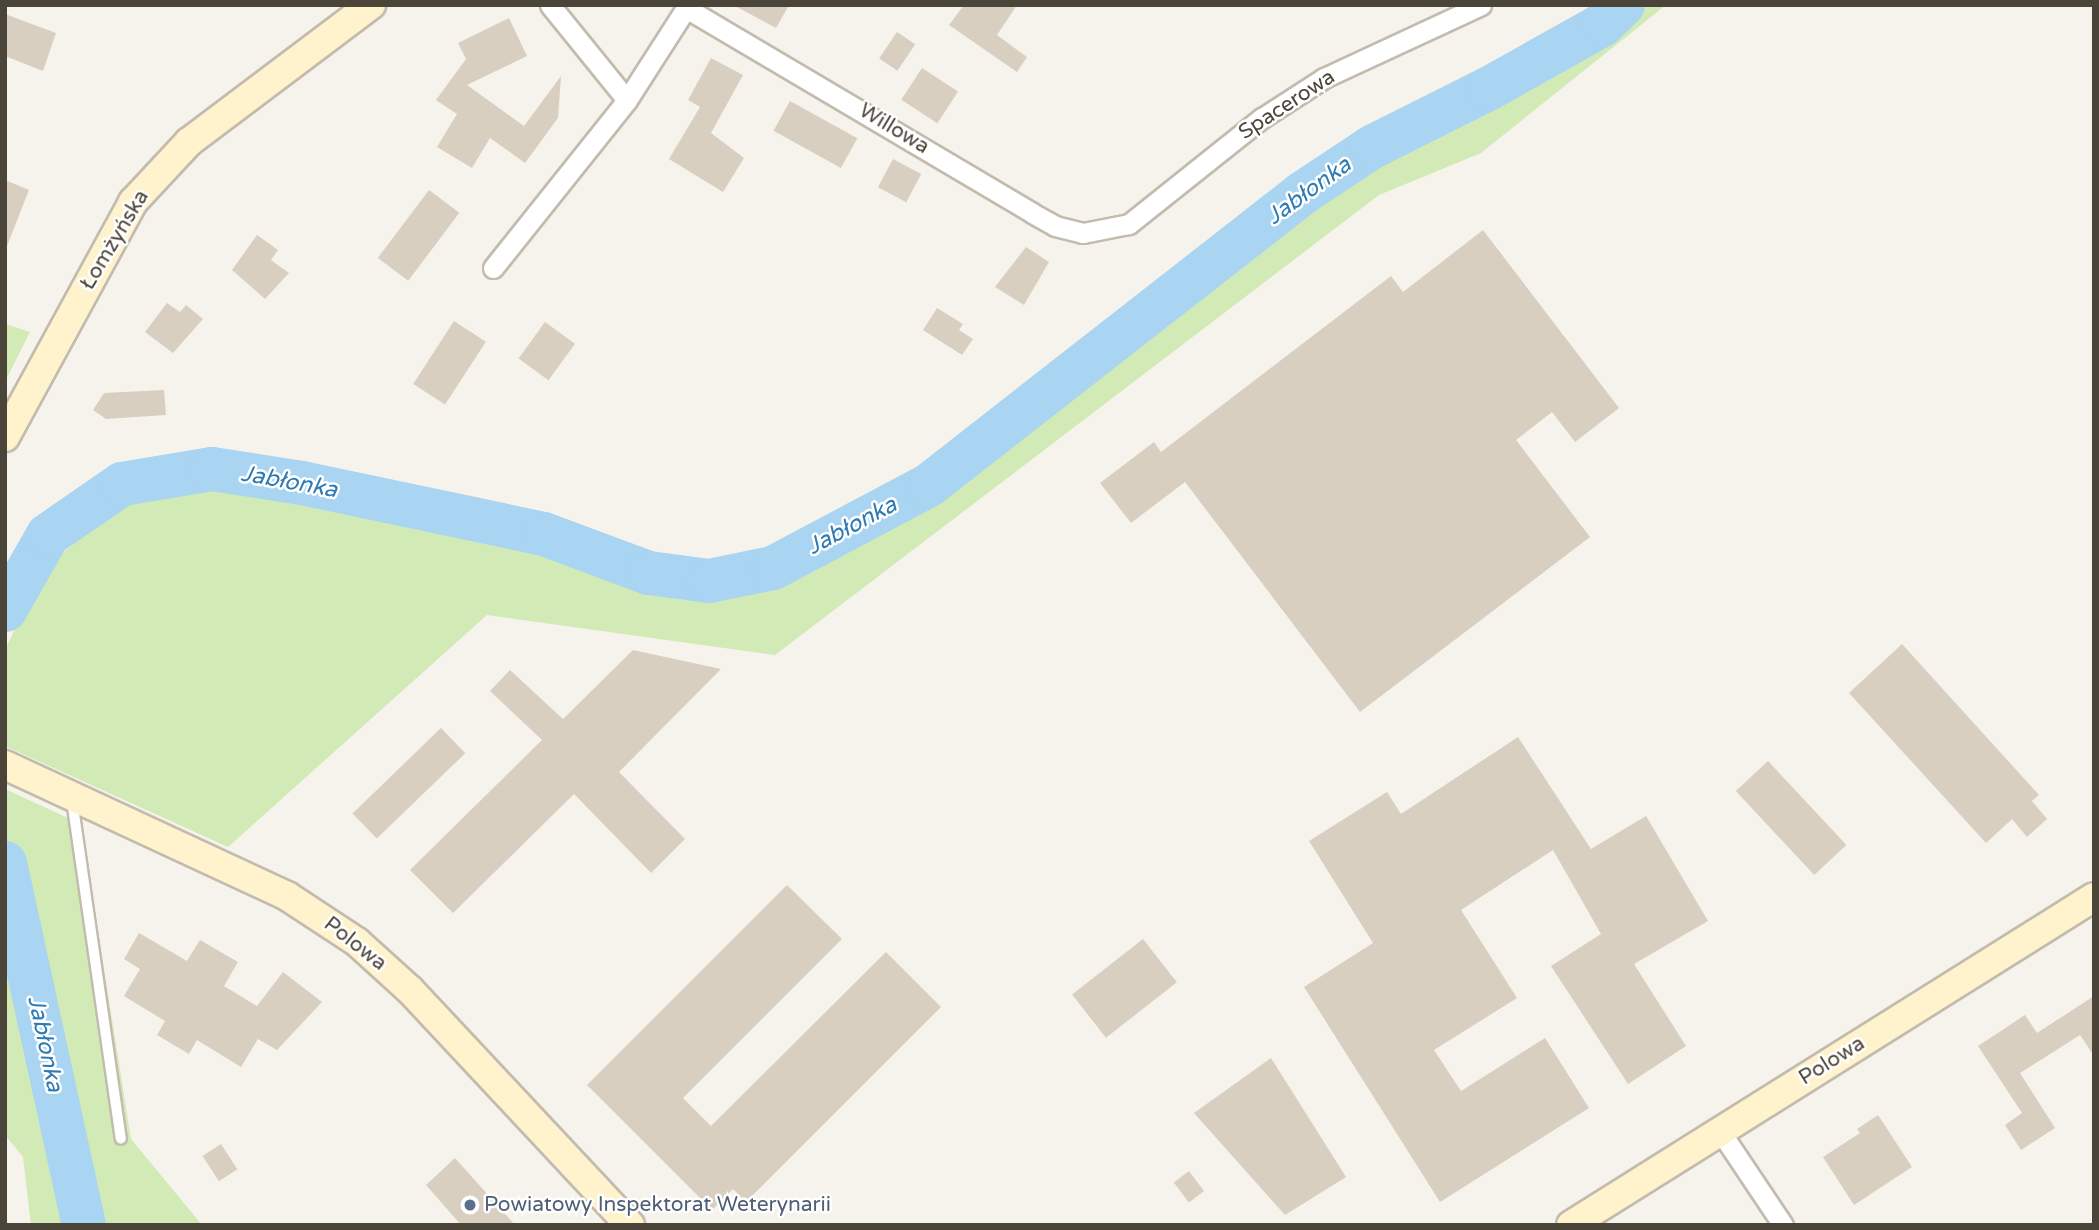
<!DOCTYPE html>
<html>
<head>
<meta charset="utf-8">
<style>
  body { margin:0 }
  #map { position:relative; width:2099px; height:1230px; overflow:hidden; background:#f6f3ec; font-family:"Varela Round",sans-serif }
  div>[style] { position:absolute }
  .green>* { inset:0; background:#d2eab5 }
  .river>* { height:44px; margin:-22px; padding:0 22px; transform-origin:22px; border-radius:22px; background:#a9d4f2 }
  .building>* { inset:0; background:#d8cfc1; transform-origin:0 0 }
  .roads { filter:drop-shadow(2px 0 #c2bbae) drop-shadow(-2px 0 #c2bbae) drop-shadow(0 2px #c2bbae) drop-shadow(0 -2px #c2bbae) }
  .lane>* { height:10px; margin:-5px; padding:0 5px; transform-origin:5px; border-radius:5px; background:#fff }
  .street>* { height:19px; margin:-9.5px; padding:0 9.5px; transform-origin:9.5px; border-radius:9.5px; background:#fff }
  .secondary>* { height:28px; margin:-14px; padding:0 14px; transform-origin:14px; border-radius:14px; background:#fff3cd }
  .dots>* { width:19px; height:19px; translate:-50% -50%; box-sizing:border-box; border:4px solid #fff; border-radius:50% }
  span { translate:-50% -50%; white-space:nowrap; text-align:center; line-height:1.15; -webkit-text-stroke:5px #fff; paint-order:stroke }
  .street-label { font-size:21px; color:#4b4439 }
  .service-label { font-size:21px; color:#4e5e75 }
  .left { translate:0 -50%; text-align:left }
  .water-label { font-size:23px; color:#2e7ab2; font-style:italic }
  .frame { position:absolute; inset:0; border:7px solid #4b4439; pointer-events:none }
</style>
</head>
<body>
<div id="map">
  <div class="green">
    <i style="clip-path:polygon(1642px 5px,1666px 5px,1481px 153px,1379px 195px,775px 655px,487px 615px,228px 847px,5px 746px,5px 650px,42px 571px,124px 500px,187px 489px,274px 493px,551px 556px,684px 600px,755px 592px,882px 531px,1353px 172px,1406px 141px,1506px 100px,1605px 38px)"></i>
    <i style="clip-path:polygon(5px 324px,30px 332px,5px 382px)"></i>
    <i style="clip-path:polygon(5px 789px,81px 824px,131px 1139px,202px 1225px,31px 1225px,23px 1157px,5px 1135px)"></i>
  </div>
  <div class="river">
    <i style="left:5px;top:610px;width:86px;rotate:-60.2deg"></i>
    <i style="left:48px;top:535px;width:90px;rotate:-34.6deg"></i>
    <i style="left:122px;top:484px;width:91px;rotate:-9.5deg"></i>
    <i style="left:212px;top:469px;width:91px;rotate:8.8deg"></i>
    <i style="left:302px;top:483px;width:247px;rotate:11.9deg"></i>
    <i style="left:544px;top:534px;width:112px;rotate:20.4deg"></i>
    <i style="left:649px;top:573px;width:61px;rotate:7.6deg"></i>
    <i style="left:709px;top:581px;width:65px;rotate:-11.5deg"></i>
    <i style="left:773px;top:568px;width:177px;rotate:-28deg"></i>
    <i style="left:929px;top:485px;width:472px;rotate:-38deg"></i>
    <i style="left:1301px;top:194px;width:85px;rotate:-33.5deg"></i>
    <i style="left:1372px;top:147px;width:130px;rotate:-26.6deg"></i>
    <i style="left:1488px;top:89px;width:131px;rotate:-29.3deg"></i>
    <i style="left:1602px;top:25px;width:29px;rotate:-44deg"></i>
    <i style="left:5px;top:863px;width:371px;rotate:77.7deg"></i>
  </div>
  <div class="building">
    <i style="clip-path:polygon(733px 5px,789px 5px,776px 28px)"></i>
    <i style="clip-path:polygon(964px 5px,1017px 5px,997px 35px,1027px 57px,1017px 72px,949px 25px)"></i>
    <i style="clip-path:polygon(5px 14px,56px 33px,43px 71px,5px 56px)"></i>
    <i style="clip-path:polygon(509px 18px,527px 56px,467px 85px,524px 126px,561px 76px,558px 118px,525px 163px,490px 138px,472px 168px,437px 147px,457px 114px,436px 100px,466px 59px,458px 43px)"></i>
    <i style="left:897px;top:32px;width:22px;height:32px;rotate:34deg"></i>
    <i style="clip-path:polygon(711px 58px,743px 75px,711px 133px,744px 158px,723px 192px,669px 159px,700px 107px,688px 100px)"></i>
    <i style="left:922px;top:68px;width:43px;height:38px;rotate:33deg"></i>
    <i style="left:790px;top:101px;width:77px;height:34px;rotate:29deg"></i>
    <i style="left:893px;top:159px;width:32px;height:32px;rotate:28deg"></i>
    <i style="clip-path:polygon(5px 180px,29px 190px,7px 246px,5px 246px)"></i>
    <i style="left:429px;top:190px;width:38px;height:85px;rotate:37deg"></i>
    <i style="clip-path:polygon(1483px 230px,1619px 408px,1575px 442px,1552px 412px,1516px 440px,1590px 537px,1360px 712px,1185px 482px,1131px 523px,1100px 483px,1154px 442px,1161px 452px,1391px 276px,1403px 292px)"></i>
    <i style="clip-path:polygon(257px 235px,278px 250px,271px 260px,289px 273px,265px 299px,232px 270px)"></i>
    <i style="clip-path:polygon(1026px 247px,1049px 262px,1024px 305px,995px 287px)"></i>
    <i style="clip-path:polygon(167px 303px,180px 312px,186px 305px,203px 319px,173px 353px,145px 332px)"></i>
    <i style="clip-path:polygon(937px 308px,963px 324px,959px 330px,973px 339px,962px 355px,923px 330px)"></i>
    <i style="left:454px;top:321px;width:38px;height:75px;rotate:33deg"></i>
    <i style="left:545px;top:322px;width:37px;height:45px;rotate:36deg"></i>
    <i style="clip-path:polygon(164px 390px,166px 415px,106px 419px,93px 410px,104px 393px)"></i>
    <i style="clip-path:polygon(1902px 644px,2039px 795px,2032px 801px,2047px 819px,2027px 837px,2012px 819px,1986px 843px,1849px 693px)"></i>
    <i style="clip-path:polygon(633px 650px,721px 669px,619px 772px,685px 839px,651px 873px,574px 794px,453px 913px,410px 870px,542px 740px,490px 691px,510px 670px,563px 719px)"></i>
    <i style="left:441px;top:728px;width:35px;height:123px;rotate:46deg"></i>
    <i style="clip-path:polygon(1518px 737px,1591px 849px,1646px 816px,1708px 921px,1634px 964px,1686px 1046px,1628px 1084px,1551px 966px,1601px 934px,1553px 850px,1461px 910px,1517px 998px,1434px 1050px,1461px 1091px,1545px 1038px,1589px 1108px,1440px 1202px,1304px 987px,1373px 943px,1309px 841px,1387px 792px,1401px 814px)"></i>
    <i style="left:1768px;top:761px;width:115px;height:44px;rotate:47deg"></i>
    <i style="clip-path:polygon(787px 885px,842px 939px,683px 1098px,711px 1126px,886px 952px,941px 1007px,746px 1202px,733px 1189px,712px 1210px,587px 1085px)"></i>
    <i style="clip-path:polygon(139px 933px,187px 961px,200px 940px,238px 962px,224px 986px,257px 1006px,283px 972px,322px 1002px,277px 1050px,258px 1039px,241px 1067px,197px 1040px,189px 1054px,157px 1035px,165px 1021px,124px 996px,140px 969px,124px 959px)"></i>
    <i style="left:1143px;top:939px;width:55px;height:90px;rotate:52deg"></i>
    <i style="clip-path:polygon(2094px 996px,2094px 1056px,2080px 1035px,2020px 1073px,2055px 1128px,2021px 1150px,2005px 1125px,2022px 1113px,1978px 1046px,2025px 1015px,2037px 1033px)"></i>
    <i style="clip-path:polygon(1271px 1058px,1346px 1177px,1285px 1215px,1194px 1113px)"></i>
    <i style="clip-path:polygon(1878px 1115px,1912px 1167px,1854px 1205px,1823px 1157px,1860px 1133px,1857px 1129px)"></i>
    <i style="left:221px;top:1144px;width:30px;height:22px;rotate:57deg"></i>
    <i style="clip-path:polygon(455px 1158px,515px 1225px,461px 1225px,426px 1185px)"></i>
    <i style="left:1189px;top:1171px;width:25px;height:19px;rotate:53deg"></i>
  </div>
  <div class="roads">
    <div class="lane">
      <i style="left:72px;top:800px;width:342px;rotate:81.8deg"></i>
    </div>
    <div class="street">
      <i style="left:550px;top:5px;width:122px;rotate:51deg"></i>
      <i style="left:686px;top:8px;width:402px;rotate:30.6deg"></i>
      <i style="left:1032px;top:213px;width:26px;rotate:29deg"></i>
      <i style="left:1055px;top:226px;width:29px;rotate:14deg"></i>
      <i style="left:1083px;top:233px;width:47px;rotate:-11.1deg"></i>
      <i style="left:1129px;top:224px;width:170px;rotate:-38.6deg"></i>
      <i style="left:1262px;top:118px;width:74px;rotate:-32.8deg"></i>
      <i style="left:1324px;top:78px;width:173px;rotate:-24.9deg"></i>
      <i style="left:493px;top:268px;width:215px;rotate:-51.4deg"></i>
      <i style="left:627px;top:100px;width:113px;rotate:-57.3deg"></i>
      <i style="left:1720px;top:1131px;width:113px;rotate:56.2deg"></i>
    </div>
    <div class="secondary">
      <i style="left:5px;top:437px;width:268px;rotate:-61.4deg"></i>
      <i style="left:133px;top:202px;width:82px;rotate:-47deg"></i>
      <i style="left:189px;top:142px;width:228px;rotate:-37deg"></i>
      <i style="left:5px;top:765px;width:311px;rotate:24.9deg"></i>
      <i style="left:287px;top:896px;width:84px;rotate:33.3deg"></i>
      <i style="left:357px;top:942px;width:72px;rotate:42.2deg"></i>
      <i style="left:410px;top:990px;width:322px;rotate:46.9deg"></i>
      <i style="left:1571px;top:1225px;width:617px;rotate:-32.09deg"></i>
    </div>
  </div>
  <div class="dots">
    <i style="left:470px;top:1205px;background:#5c6f8a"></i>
  </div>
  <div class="street-label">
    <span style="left:1287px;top:105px;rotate:-33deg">Spacerowa</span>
    <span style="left:894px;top:129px;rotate:31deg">Willowa</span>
    <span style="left:115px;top:240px;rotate:-59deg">Łomżyńska</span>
    <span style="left:355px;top:944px;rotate:38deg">Polowa</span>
    <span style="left:1832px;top:1061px;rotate:-32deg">Polowa</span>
  </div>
  <div class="service-label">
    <span class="left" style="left:484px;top:1205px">Powiatowy Inspektorat Weterynarii</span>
  </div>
  <div class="water-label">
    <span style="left:1309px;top:191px;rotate:-36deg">Jabłonka</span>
    <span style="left:289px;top:482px;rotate:10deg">Jabłonka</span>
    <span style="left:852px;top:526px;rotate:-28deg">Jabłonka</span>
    <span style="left:45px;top:1044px;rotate:78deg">Jabłonka</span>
  </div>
  <div class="frame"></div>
</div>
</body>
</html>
